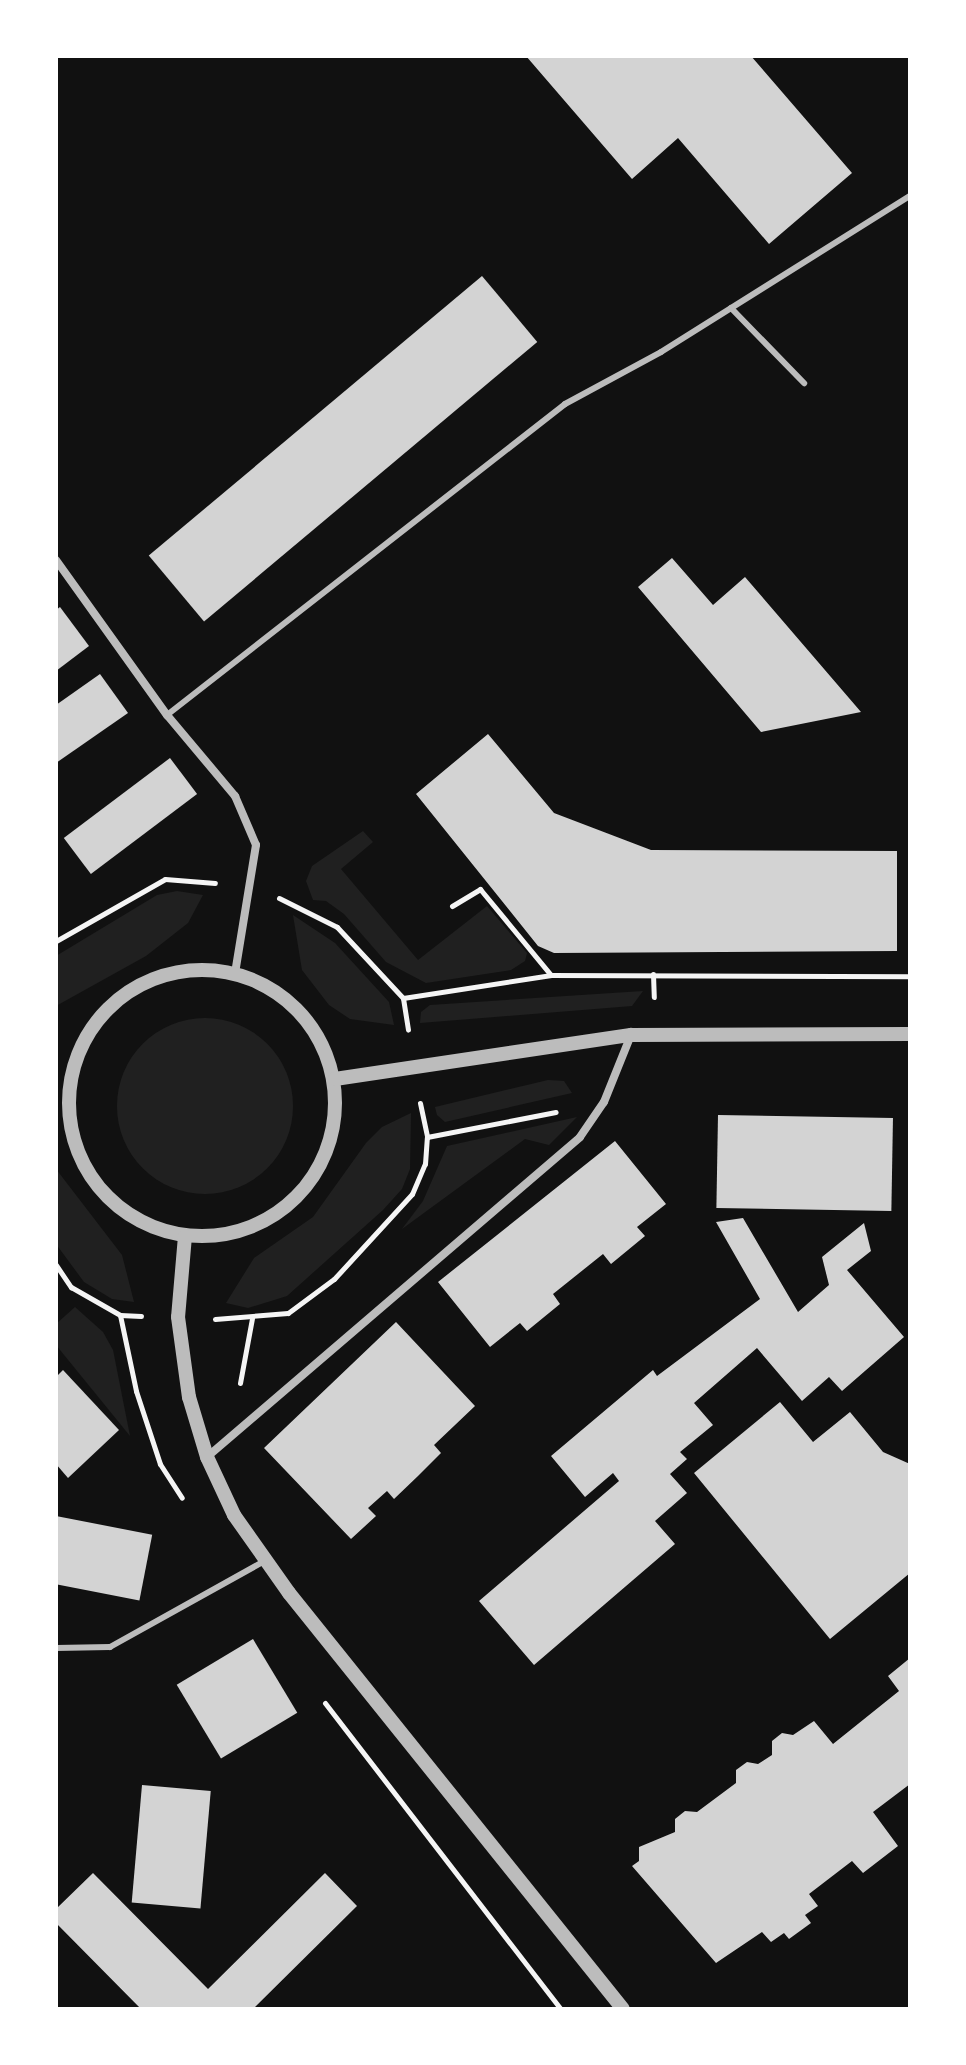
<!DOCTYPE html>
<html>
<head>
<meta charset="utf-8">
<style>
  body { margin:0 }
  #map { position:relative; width:966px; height:2065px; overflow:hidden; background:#111; font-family:"PT Sans Narrow",sans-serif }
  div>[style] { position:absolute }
  .green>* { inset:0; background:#202020 }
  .round { border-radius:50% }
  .building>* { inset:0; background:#d3d3d3; transform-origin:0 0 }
  .path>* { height:5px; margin:-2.5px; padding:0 2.5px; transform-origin:2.5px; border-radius:2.5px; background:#f5f5f5 }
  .service>* { height:6px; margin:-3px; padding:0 3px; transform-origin:3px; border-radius:3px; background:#bcbcbc }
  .minor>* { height:8px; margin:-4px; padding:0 4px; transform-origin:4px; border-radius:4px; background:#bcbcbc }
  .tertiary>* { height:14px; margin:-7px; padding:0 7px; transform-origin:7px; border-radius:7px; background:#bcbcbc }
  .tertiary>.ring { margin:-7px; padding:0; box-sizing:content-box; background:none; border:14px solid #bcbcbc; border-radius:50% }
  span { translate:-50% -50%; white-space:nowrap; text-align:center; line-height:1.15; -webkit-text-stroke:6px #fff; paint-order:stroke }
  .frame { position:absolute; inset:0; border:58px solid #fff; pointer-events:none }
</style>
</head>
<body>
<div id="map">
  <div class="green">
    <i style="clip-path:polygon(363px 831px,373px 842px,341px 869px,418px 960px,487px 906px,527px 953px,525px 961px,511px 970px,426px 983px,386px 962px,344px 914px,326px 901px,313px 900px,306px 881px,312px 866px)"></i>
    <i style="clip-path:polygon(177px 891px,203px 895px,188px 923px,146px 956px,56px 1006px,56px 956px,157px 895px)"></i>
    <i style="clip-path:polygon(293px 915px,335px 943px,389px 1002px,394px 1025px,350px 1019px,329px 1005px,302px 970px)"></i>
    <i style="clip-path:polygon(643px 991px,632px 1006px,420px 1023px,421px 1012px,430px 1005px)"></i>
    <i class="round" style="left:117px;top:1018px;width:176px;height:176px"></i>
    <i style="clip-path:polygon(548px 1080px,564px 1081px,572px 1093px,445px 1122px,437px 1115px,435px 1107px)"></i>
    <i style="clip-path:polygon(411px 1113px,410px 1169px,402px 1189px,383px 1210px,287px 1296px,248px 1308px,226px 1303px,254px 1258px,313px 1217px,366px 1143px,382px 1127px)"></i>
    <i style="clip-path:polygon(577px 1117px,549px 1145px,525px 1139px,402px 1229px,423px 1201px,447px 1146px)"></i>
    <i style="clip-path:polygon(56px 1169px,122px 1255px,134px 1302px,112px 1299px,84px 1282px,56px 1244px)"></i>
    <i style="clip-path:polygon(75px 1307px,103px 1332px,113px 1350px,130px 1436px,56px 1345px,56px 1324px)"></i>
  </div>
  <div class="building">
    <i style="clip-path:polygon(526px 56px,751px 56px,852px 173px,769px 244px,678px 138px,632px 179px)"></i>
    <i style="left:482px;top:276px;width:86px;height:435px;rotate:50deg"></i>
    <i style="clip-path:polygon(672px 558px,713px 605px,745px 577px,861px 712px,761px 732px,638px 587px)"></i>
    <i style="clip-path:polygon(60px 607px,89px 646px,56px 671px,56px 610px)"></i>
    <i style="clip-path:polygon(100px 674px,128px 713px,56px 763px,56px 705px)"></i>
    <i style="clip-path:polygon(488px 734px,554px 813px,651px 850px,897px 851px,897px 951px,554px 953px,538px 946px,416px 794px)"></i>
    <i style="left:170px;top:758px;width:45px;height:133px;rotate:53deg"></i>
    <i style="left:718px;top:1115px;width:175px;height:93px;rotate:1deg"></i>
    <i style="clip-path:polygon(615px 1141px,666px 1204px,637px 1227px,645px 1236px,611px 1264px,603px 1254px,553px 1294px,560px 1304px,527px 1331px,520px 1323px,490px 1347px,438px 1282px)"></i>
    <i style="clip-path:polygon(743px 1218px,798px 1312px,829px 1285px,822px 1257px,864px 1223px,871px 1251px,847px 1270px,904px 1337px,842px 1391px,829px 1377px,802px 1401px,757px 1348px,694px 1403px,713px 1425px,680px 1452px,687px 1459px,670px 1474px,687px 1493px,655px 1521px,675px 1544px,534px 1665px,479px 1601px,619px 1481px,613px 1473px,585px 1497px,551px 1456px,653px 1370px,657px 1376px,760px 1299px,716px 1222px)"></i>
    <i style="clip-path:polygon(396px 1322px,475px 1406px,434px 1445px,441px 1453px,418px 1476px,394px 1499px,387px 1491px,368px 1508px,376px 1516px,351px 1539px,264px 1448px)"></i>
    <i style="clip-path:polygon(63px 1370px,119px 1430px,68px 1478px,56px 1464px,56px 1377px)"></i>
    <i style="clip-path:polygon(780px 1402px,813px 1442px,850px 1412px,883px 1452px,910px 1464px,910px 1573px,830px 1639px,694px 1473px)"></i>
    <i style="left:56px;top:1516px;width:98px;height:67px;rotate:11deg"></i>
    <i style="left:253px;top:1639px;width:86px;height:89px;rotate:59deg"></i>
    <i style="clip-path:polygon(910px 1658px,910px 1784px,873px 1812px,898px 1846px,863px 1873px,852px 1861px,809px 1894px,818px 1906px,805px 1915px,811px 1923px,789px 1939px,784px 1933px,771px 1942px,762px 1932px,716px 1963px,632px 1866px,639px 1861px,639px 1847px,675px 1832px,675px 1819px,685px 1811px,697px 1812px,736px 1783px,736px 1770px,747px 1762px,758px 1764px,772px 1755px,772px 1741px,782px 1733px,793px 1735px,814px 1721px,833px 1744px,899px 1691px,888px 1676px)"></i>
    <i style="left:142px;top:1785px;width:69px;height:118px;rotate:5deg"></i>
    <i style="clip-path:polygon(93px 1873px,208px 1989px,325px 1873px,357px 1906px,253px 2009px,141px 2009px,56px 1923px,56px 1909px)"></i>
  </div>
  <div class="path">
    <i style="left:279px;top:898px;width:65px;rotate:26.6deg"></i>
    <i style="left:337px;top:927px;width:97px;rotate:47.1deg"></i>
    <i style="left:403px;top:998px;width:32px;rotate:81deg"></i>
    <i style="left:452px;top:906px;width:33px;rotate:-31deg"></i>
    <i style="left:480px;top:889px;width:110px;rotate:50.5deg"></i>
    <i style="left:56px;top:941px;width:125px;rotate:-29.6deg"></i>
    <i style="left:165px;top:879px;width:50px;rotate:4.6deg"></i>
    <i style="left:653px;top:974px;width:23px;rotate:88deg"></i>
    <i style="left:403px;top:998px;width:150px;rotate:-8.8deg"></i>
    <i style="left:551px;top:975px;width:359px;rotate:0.2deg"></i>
    <i style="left:420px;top:1103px;width:35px;rotate:78deg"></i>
    <i style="left:56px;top:1265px;width:27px;rotate:56deg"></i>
    <i style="left:71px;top:1287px;width:56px;rotate:29.7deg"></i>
    <i style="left:120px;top:1315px;width:21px;rotate:3deg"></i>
    <i style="left:120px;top:1315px;width:78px;rotate:78.1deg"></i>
    <i style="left:136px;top:1391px;width:77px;rotate:71.8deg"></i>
    <i style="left:160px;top:1464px;width:40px;rotate:57.1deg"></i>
    <i style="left:215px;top:1319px;width:73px;rotate:-4.7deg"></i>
    <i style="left:288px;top:1313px;width:57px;rotate:-36.5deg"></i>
    <i style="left:334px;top:1279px;width:115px;rotate:-47.5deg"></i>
    <i style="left:412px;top:1194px;width:33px;rotate:-67deg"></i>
    <i style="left:425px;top:1164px;width:27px;rotate:-86deg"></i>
    <i style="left:427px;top:1137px;width:131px;rotate:-11deg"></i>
    <i style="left:240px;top:1383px;width:66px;rotate:-79.5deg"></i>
    <i style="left:325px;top:1703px;width:386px;rotate:52.4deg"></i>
  </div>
  <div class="service">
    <i style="left:731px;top:308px;width:105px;rotate:45.8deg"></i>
    <i style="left:167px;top:715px;width:505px;rotate:-38deg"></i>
    <i style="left:565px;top:404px;width:109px;rotate:-28.4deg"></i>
    <i style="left:661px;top:352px;width:294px;rotate:-32.1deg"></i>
    <i style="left:56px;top:1648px;width:54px;rotate:-1.1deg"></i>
    <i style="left:110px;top:1647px;width:179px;rotate:-29.1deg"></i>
  </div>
  <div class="minor">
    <i style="left:56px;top:560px;width:191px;rotate:54.4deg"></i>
    <i style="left:167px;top:715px;width:106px;rotate:50deg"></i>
    <i style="left:235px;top:796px;width:53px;rotate:66.8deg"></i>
    <i style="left:256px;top:845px;width:130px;rotate:99.3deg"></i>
    <i style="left:207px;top:1457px;width:491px;rotate:-40.6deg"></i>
    <i style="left:580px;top:1137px;width:42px;rotate:-55.6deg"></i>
    <i style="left:604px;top:1102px;width:72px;rotate:-68.1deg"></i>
  </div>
  <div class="tertiary">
    <i class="ring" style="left:69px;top:970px;width:252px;height:252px"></i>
    <i style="left:335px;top:1079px;width:299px;rotate:-8.5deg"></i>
    <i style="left:631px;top:1035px;width:279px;rotate:-0.2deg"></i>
    <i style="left:185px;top:1236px;width:81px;rotate:94.9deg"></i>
    <i style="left:178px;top:1317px;width:81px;rotate:82.2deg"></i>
    <i style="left:189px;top:1397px;width:63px;rotate:73.3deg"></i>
    <i style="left:207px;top:1457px;width:64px;rotate:65deg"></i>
    <i style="left:234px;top:1515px;width:95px;rotate:54.8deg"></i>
    <i style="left:289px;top:1593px;width:533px;rotate:51.24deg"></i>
  </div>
  <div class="frame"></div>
</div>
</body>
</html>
